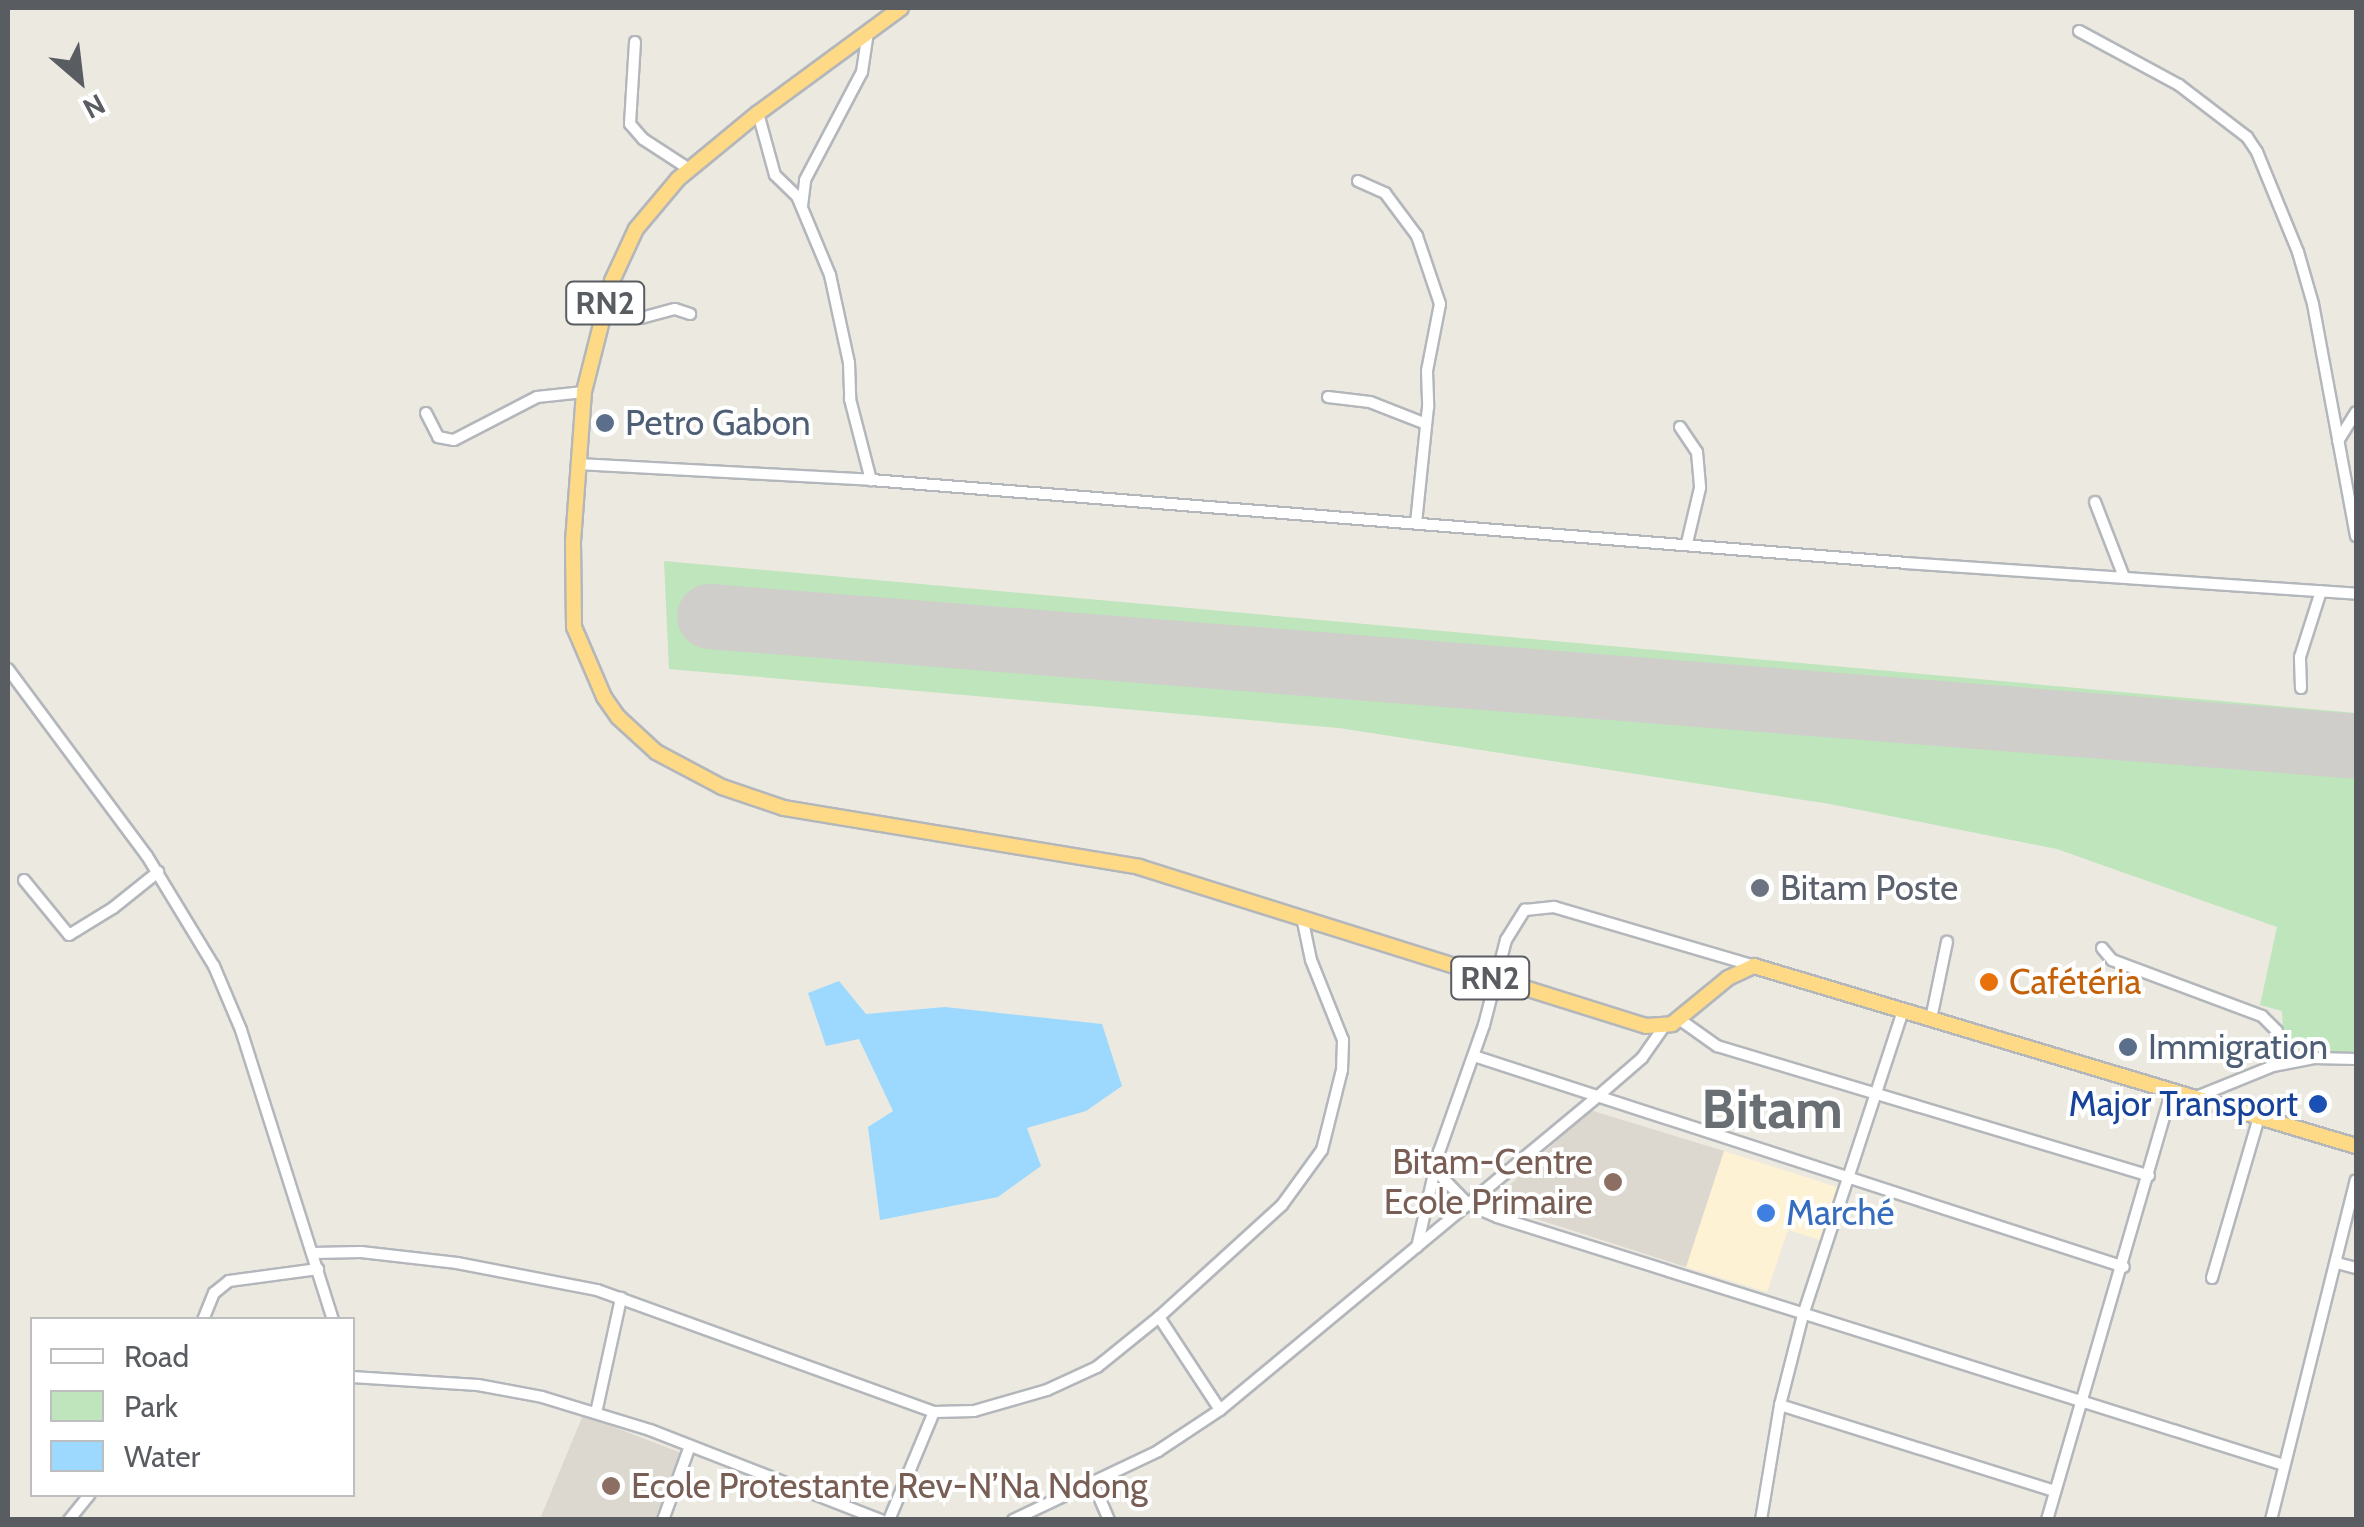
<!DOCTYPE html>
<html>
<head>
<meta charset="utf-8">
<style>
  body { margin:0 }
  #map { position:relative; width:2364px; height:1527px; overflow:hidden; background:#ece9e0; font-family:Cabin,sans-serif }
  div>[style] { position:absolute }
  .commercial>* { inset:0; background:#fef2d4 }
  .education>* { inset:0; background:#dcd8cf }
  .green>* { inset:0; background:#bee5bc }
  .water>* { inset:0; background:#9dd9ff }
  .runway>* { height:65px; margin:-32.5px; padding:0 32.5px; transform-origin:32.5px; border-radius:32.5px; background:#cfceca }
  .roads { filter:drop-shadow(2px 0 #b3b7bb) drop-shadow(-2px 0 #b3b7bb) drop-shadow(0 2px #b3b7bb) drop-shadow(0 -2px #b3b7bb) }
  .minor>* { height:10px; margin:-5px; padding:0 5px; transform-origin:5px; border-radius:5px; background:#fff }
  .highway>* { height:14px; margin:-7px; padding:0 7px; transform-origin:7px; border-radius:7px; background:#fed986 }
  .dots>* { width:28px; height:28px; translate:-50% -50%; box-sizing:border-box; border:5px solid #fff; border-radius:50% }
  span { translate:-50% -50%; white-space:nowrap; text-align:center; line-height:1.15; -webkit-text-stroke:8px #fff; paint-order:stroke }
  .shield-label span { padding:2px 8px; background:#fff; border:2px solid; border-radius:8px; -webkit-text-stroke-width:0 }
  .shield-label { font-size:32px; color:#595d62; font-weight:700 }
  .service-label { font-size:35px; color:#4e5e75 }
  .left { translate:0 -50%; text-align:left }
  .worship-label { font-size:35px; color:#5b616d }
  .food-label { font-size:35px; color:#c56008 }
  .transit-label { font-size:35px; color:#164399 }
  .right { translate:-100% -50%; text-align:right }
  .education-label { font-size:35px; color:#785e54 }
  .shop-label { font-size:35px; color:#366cbe }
  .town-label { font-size:55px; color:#6a6f74; font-weight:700 }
  .frame { position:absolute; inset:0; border:10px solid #595d62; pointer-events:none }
  .legend { position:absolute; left:30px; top:1317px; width:325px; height:180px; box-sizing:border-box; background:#fff; border:2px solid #bdbec0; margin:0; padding:12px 18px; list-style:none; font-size:30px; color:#595d62 }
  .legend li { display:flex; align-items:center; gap:20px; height:50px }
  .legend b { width:50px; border:2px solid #bdbec0 }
  .north { position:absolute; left:30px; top:30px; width:100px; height:100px; -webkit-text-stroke:8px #fff; paint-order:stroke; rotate:152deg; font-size:28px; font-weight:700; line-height:40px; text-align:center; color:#595d62 }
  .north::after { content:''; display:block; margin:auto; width:35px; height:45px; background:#595d62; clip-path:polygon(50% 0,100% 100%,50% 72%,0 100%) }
</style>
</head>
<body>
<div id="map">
  <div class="commercial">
    <i style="clip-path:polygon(1724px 1151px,1837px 1187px,1820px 1240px,1788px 1230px,1767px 1292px,1686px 1267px)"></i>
  </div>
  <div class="education">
    <i style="clip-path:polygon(1590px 1110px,1724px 1151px,1686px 1267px,1515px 1212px,1501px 1193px)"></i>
    <i style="clip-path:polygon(583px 1415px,681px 1453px,655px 1519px,540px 1519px)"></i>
  </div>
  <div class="green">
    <i style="clip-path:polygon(664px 561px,2356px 713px,2356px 1053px,2284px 1050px,2282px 1011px,2260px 1005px,2277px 927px,2057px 849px,1830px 804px,1339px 728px,669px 669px)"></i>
  </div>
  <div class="water">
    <i style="clip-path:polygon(839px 981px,866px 1014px,945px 1007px,1102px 1024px,1122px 1086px,1086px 1111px,1027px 1128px,1041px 1166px,998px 1197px,880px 1220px,868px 1127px,893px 1111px,859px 1039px,826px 1046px,808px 993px)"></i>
  </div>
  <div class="runway">
    <i style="left:709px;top:616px;width:1652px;rotate:4.51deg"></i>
  </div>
  <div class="roads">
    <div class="minor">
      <i style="left:2079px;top:31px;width:114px;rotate:28.4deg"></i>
      <i style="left:2179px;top:85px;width:86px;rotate:37.4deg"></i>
      <i style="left:2247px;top:137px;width:18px;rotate:56deg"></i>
      <i style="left:2257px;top:152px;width:108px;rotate:67.7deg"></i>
      <i style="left:2298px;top:252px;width:54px;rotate:73.9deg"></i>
      <i style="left:2313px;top:304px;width:236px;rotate:79.5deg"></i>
      <i style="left:635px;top:42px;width:82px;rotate:93.5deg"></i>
      <i style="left:630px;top:124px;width:20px;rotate:49deg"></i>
      <i style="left:643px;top:139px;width:55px;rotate:33.1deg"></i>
      <i style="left:758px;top:113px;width:64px;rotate:74.7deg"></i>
      <i style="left:775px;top:175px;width:30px;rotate:44deg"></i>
      <i style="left:797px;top:196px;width:86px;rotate:67.3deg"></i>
      <i style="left:830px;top:275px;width:90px;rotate:77.8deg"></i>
      <i style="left:849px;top:363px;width:36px;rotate:88deg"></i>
      <i style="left:850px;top:399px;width:84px;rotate:75.5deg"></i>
      <i style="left:1358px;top:181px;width:30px;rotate:24deg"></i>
      <i style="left:1385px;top:193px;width:54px;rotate:53.3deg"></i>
      <i style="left:1417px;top:236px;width:72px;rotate:71.3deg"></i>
      <i style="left:1440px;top:304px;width:68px;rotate:101deg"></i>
      <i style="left:1427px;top:371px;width:36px;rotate:88deg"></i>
      <i style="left:1428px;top:407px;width:117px;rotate:95.9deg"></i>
      <i style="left:802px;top:206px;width:26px;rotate:-83deg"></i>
      <i style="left:805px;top:180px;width:122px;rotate:-62.2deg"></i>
      <i style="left:862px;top:72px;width:40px;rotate:-81.5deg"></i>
      <i style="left:605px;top:302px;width:39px;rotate:24deg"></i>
      <i style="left:641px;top:318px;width:35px;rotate:-15deg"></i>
      <i style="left:675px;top:309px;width:16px;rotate:18deg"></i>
      <i style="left:1328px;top:397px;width:42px;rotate:6.8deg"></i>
      <i style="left:1370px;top:402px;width:60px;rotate:21.4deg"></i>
      <i style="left:426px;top:413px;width:27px;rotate:63deg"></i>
      <i style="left:438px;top:437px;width:16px;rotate:11deg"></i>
      <i style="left:454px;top:440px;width:93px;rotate:-27.4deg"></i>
      <i style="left:537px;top:397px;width:47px;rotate:-6.1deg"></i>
      <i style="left:1680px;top:427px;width:30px;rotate:56deg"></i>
      <i style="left:1697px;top:452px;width:36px;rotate:85deg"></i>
      <i style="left:1700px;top:488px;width:57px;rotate:103.3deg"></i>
      <i style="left:2338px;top:441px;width:34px;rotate:-58deg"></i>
      <i style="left:578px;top:464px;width:293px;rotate:3.1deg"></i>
      <i style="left:871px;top:480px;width:1038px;rotate:4.58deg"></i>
      <i style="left:1906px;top:563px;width:451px;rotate:3.9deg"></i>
      <i style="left:2095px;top:502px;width:80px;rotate:68.9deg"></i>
      <i style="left:8px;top:669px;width:233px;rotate:53.4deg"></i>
      <i style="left:147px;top:856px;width:129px;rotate:58.7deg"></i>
      <i style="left:214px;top:966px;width:69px;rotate:67.1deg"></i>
      <i style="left:241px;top:1030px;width:304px;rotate:72.4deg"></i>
      <i style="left:2301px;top:688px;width:31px;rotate:-92deg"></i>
      <i style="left:2300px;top:657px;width:69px;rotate:-72.3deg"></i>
      <i style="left:24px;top:880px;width:71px;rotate:50.7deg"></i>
      <i style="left:69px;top:935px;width:52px;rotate:-31.5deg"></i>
      <i style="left:113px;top:908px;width:58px;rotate:-38.7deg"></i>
      <i style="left:2102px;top:948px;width:16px;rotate:50deg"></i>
      <i style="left:2112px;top:960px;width:160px;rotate:20.5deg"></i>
      <i style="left:2262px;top:1016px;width:21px;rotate:45deg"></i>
      <i style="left:2277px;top:1031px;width:35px;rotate:97deg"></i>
      <i style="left:1679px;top:1019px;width:47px;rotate:35.4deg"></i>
      <i style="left:1717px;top:1046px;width:451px;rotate:16.7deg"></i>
      <i style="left:1931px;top:1019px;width:79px;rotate:-78.3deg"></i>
      <i style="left:1474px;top:1056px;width:683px;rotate:17.98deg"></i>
      <i style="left:2194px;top:1098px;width:85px;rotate:-22.1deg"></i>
      <i style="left:2273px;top:1066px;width:42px;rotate:-11deg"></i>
      <i style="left:2314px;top:1058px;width:42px;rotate:1.4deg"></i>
      <i style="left:1436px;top:1171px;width:47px;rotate:45.9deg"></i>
      <i style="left:1469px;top:1205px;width:30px;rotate:23deg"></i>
      <i style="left:1497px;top:1217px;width:825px;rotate:17.49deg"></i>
      <i style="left:1417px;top:1247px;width:98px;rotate:-77deg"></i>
      <i style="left:1439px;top:1152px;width:135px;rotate:-70.5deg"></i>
      <i style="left:1484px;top:1025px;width:88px;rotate:-75.5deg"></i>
      <i style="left:1506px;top:940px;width:36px;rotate:-58deg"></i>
      <i style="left:1525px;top:910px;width:29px;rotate:-6deg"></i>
      <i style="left:1554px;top:907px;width:209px;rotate:16.4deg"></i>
      <i style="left:313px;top:1253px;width:48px;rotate:-1.2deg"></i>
      <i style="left:361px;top:1252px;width:97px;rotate:6.5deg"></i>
      <i style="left:457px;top:1263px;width:143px;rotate:10.9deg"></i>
      <i style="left:597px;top:1290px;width:358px;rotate:19.9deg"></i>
      <i style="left:934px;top:1412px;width:40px;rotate:-1.4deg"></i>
      <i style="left:974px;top:1411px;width:76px;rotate:-16deg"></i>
      <i style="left:1047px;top:1390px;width:55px;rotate:-24.7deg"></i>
      <i style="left:1097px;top:1367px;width:80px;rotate:-38.9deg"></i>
      <i style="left:1159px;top:1317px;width:166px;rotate:-42.3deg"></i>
      <i style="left:1282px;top:1205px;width:68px;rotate:-54deg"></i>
      <i style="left:1322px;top:1150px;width:82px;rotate:-76deg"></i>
      <i style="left:1342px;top:1070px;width:30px;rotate:-88deg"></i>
      <i style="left:1343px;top:1040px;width:86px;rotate:-111.8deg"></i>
      <i style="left:1311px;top:960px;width:44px;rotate:-101.8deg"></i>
      <i style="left:2337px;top:1263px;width:20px;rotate:15deg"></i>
      <i style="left:2212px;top:1278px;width:168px;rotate:-73.7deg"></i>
      <i style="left:1159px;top:1317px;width:111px;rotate:56.7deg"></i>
      <i style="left:203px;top:1320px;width:29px;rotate:-68deg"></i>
      <i style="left:214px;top:1293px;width:19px;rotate:-39deg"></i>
      <i style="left:229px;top:1281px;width:90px;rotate:-7.7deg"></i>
      <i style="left:352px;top:1377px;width:126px;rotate:3.6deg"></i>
      <i style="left:478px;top:1385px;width:65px;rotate:10.6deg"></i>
      <i style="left:542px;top:1397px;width:113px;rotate:17deg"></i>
      <i style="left:650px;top:1430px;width:248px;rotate:21.3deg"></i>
      <i style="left:1780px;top:1405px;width:288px;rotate:17.4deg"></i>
      <i style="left:596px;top:1413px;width:118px;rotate:-77.7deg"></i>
      <i style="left:1093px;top:1483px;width:40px;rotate:66.6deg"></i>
      <i style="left:69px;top:1520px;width:33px;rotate:-51deg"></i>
      <i style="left:663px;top:1520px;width:79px;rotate:-70deg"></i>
      <i style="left:889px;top:1520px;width:117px;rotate:-67.4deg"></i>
      <i style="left:1013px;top:1520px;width:161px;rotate:-25.4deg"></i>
      <i style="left:1158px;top:1451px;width:74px;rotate:-33.5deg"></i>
      <i style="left:1220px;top:1410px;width:490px;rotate:-39.7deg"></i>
      <i style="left:1597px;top:1097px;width:60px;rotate:-40.9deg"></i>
      <i style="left:1642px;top:1058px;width:39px;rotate:-55deg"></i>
      <i style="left:1761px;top:1520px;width:117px;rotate:-80.6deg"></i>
      <i style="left:1780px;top:1405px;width:93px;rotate:-75.7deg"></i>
      <i style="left:1803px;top:1315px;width:321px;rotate:-71.8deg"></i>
      <i style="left:2047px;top:1520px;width:445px;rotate:-73.8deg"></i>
      <i style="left:2271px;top:1520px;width:350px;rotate:-76deg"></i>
    </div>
    <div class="highway">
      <i style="left:901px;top:8px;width:177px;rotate:143.7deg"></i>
      <i style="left:758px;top:113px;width:104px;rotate:140.5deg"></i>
      <i style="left:678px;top:179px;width:65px;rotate:130deg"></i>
      <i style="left:636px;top:229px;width:57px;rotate:114.8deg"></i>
      <i style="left:612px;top:281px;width:114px;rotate:104.2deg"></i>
      <i style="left:584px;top:392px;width:151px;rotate:94.2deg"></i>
      <i style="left:573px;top:543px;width:84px;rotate:89.3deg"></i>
      <i style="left:574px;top:627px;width:76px;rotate:66.8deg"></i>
      <i style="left:604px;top:697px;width:24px;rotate:55deg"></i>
      <i style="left:618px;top:717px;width:52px;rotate:42.6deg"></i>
      <i style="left:656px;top:752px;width:75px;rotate:27.9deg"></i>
      <i style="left:722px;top:787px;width:65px;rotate:18.7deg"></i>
      <i style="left:784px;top:808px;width:360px;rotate:9.4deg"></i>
      <i style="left:1139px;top:867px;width:531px;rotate:17.41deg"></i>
      <i style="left:1646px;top:1026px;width:26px;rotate:-4deg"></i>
      <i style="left:1672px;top:1024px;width:72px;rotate:-39.4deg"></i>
      <i style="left:1728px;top:978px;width:29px;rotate:-25deg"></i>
      <i style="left:1754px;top:966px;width:628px;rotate:16.65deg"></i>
    </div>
  </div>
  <div class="dots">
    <i style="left:605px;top:423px;background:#5c6f8a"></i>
    <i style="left:1760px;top:888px;background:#6b7280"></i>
    <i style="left:1989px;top:982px;background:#e8710a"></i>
    <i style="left:2128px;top:1047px;background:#5c6f8a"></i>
    <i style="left:2318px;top:1104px;background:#1a4fb4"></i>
    <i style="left:1613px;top:1182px;background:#8d6e63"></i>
    <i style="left:1766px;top:1213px;background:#3f7fe0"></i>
    <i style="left:611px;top:1486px;background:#8d6e63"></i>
  </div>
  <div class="shield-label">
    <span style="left:605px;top:303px">RN2</span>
    <span style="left:1490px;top:978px">RN2</span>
  </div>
  <div class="service-label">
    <span class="left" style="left:625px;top:423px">Petro Gabon</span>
    <span class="left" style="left:2148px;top:1047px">Immigration</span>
  </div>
  <div class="worship-label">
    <span class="left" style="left:1780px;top:888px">Bitam Poste</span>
  </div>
  <div class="food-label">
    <span class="left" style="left:2009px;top:982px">Cafétéria</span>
  </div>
  <div class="transit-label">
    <span class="right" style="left:2298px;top:1104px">Major Transport</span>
  </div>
  <div class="education-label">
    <span class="right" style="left:1593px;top:1182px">Bitam-Centre<br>Ecole Primaire</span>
    <span class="left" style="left:631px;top:1486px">Ecole Protestante Rev-N’Na Ndong</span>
  </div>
  <div class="shop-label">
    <span class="left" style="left:1786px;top:1213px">Marché</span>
  </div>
  <div class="town-label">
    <span style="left:1772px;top:1109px">Bitam</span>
  </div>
  <div class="frame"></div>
  <ul class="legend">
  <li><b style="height:12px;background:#fff"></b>Road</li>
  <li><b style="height:28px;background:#bee5bc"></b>Park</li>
  <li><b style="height:28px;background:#9dd9ff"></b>Water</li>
  </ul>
  <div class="north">N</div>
</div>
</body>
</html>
